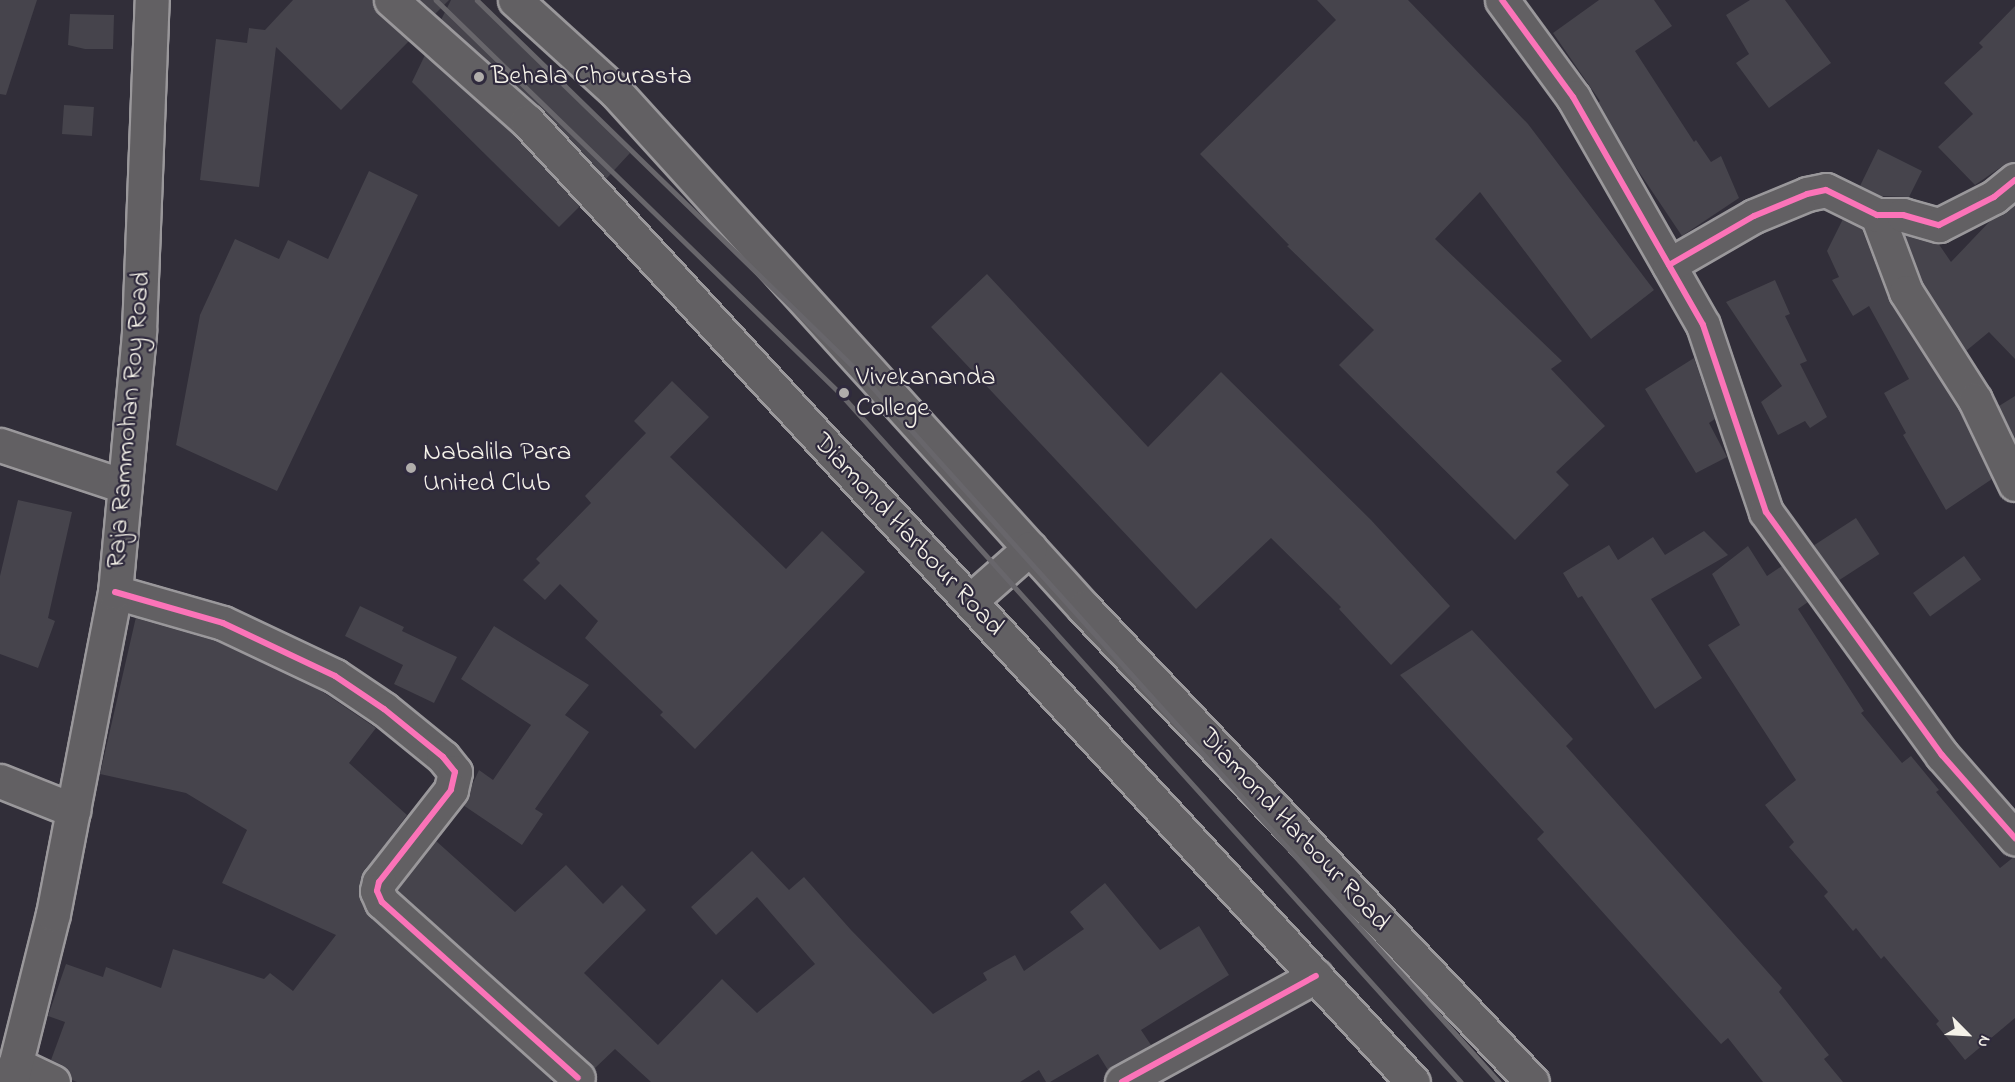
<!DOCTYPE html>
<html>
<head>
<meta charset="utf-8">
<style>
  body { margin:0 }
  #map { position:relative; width:2015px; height:1082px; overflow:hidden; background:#312e39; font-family:"Indie Flower",sans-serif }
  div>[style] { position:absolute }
  .building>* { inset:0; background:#46444c; transform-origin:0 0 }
  .roads { filter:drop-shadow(2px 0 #9a989b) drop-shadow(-2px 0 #9a989b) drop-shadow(0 2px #9a989b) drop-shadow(0 -2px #9a989b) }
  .minor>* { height:33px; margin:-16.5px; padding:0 16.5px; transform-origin:16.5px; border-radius:16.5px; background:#626063 }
  .secondary>* { height:33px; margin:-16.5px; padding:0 16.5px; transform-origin:16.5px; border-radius:16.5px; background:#626063 }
  .trunk>* { height:33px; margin:-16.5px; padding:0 16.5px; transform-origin:16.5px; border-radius:16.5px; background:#626063 }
  .rail>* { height:4.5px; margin:-2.25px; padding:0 2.25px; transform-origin:2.25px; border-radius:2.25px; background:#68666b }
  .cycleway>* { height:6px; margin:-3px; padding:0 3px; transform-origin:3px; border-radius:3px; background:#fb73b8 }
  .dots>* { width:16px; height:16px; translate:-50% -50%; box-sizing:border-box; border:3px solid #2f2a3d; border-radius:50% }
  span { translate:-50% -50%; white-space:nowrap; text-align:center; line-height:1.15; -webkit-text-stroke:4.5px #2f2a3d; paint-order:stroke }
  .poi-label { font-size:27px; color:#f4f1e8 }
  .left { translate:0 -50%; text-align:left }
  .street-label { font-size:27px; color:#f4f1e8 }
  .north { position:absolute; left:1937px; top:1004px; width:60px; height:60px; -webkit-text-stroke:4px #2f2a3d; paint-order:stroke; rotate:114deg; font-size:16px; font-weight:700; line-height:24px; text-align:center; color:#f4f1e8 }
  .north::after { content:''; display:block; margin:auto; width:21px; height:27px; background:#f4f1e8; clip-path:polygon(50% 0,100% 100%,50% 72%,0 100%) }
</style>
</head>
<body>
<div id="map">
  <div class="building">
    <i style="clip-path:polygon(0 0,37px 0,6px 95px,0 94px)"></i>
    <i style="clip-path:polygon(293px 0,373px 0,379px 14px,409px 41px,341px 110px,276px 47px,259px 187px,200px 180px,216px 39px,247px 43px,249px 28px,265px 30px)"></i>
    <i style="clip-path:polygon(419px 0,449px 0,435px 14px)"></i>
    <i style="clip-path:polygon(451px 0,474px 0,630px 153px,606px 179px,540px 107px,441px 20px)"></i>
    <i style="clip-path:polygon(1317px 0,1408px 0,1528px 124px,1654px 290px,1591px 339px,1480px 192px,1435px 239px,1562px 361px,1551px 369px,1605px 426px,1556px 472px,1569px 485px,1515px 540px,1339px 365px,1374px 330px,1287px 246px,1289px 245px,1200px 154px,1336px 20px)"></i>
    <i style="clip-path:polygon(1599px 0,1654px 0,1672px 26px,1635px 51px,1694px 142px,1696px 140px,1711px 162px,1721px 156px,1739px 198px,1682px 236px,1625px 151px,1598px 103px,1600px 101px,1553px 33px)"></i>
    <i style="clip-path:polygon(1750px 0,1785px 0,1831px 63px,1769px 108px,1736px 63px,1749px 54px,1726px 15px)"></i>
    <i style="clip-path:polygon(2015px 6px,2015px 162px,2004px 165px,1975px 185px,1938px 147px,1973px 114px,1944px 83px,1983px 47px,1979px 43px)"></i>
    <i style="clip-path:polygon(70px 14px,114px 15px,113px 49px,85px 49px,68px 45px)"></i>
    <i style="clip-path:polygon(425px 55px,514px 134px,580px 206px,559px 227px,412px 82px)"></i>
    <i style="left:64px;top:105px;width:30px;height:29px;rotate:4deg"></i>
    <i style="clip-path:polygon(1878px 149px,1922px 171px,1909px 197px,1881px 196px,1860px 186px)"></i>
    <i style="clip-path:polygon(369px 171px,418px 195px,277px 491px,176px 445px,200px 315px,235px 239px,279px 259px,288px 240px,328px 259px)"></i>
    <i style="clip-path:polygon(2015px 204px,2015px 359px,1989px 332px,1966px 351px,1923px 284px,1905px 235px,1938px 243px,1951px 262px,1991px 220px)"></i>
    <i style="clip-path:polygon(1843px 219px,1862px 229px,1890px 302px,1959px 409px,1992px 479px,1946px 510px,1903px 435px,1906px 433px,1884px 393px,1909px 379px,1869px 306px,1853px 316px,1832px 280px,1839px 277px,1827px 251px)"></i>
    <i style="clip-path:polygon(987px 274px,1148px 447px,1221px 372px,1371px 520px,1450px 606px,1391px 665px,1339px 609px,1341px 607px,1271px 538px,1196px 609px,931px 327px)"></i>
    <i style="clip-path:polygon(1775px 280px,1790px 314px,1785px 316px,1807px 361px,1800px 364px,1827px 417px,1810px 428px,1805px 421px,1778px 435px,1761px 402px,1782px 386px,1726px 302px)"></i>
    <i style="clip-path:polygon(1694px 358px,1715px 419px,1709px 423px,1727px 457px,1696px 473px,1645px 389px)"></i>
    <i style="clip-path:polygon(672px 381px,709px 417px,670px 457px,786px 569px,822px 531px,865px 572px,695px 749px,660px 715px,663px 712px,585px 638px,598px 621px,560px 584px,545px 600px,523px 580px,540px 563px,536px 559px,591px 503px,585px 496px,646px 433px,634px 421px)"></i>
    <i style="clip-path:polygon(2015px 396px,2015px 440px,1999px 406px)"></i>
    <i style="clip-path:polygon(18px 500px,72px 512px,48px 618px,55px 621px,38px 668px,0 654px,0 576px)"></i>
    <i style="left:1856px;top:518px;width:43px;height:50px;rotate:57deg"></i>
    <i style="clip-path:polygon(1704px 531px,1728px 555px,1651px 599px,1702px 678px,1655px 709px,1582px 596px,1578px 598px,1563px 573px,1609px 545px,1618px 560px,1653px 537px,1665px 555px)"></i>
    <i style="clip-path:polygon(1748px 546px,1767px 576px,1782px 566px,1808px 602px,1798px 609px,1864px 711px,1861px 713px,1902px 763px,1911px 756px,1939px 790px,1936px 792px,2000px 868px,2015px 856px,2015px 1018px,1965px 1060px,1936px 1024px,1939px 1021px,1884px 956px,1881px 959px,1856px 928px,1853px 931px,1824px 896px,1828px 892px,1789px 847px,1794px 842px,1765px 805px,1796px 780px,1708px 645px,1740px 625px,1712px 574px)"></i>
    <i style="left:1964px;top:556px;width:29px;height:63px;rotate:54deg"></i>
    <i style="clip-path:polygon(360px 606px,404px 627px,402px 631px,457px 657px,434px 703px,394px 684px,403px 665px,345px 636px)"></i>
    <i style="clip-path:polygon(136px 617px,216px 641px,317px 688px,376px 728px,349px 763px,407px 815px,361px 877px,360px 898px,365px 910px,552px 1080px,550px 1082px,77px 1082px,72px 1080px,69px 1072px,62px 1065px,51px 1060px,65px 1022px,48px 1016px,66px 964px,103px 977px,106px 967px,161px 988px,173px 949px,264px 979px,270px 973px,293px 991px,336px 935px,222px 883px,247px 830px,186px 793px,100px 774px)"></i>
    <i style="clip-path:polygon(494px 626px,589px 685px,565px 715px,589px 732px,535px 809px,543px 814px,522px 845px,463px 805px,479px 770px,493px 780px,531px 725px,461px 679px)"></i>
    <i style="clip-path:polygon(1472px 630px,1573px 739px,1566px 746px,1782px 988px,1779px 992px,1829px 1055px,1824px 1059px,1843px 1082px,1763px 1082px,1728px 1038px,1721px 1044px,1537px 839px,1544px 832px,1400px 675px)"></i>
    <i style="clip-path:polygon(435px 840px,515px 912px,566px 865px,603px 904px,622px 885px,646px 910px,584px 973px,658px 1045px,722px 979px,757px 1013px,815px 964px,757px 897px,716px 935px,691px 907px,752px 851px,789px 890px,804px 877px,851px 930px,933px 1014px,987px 980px,983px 973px,1015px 955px,1024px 971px,1084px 929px,1070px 912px,1105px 883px,1160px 950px,1199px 926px,1229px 975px,1141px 1030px,1151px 1045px,1108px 1070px,1098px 1054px,1050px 1082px,1046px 1082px,1039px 1070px,1020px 1082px,651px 1082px,615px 1049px,594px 1069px,397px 891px)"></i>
  </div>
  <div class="roads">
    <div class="minor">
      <i style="left:1502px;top:0;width:120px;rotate:53.8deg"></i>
      <i style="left:1573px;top:97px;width:262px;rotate:60.3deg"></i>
      <i style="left:1703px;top:325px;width:197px;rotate:71.4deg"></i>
      <i style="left:1766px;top:512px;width:300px;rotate:54.1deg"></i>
      <i style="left:1942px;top:755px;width:111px;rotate:48.7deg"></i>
      <i style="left:1877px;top:215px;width:82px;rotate:69.4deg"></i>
      <i style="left:1906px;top:292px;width:128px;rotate:57.4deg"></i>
      <i style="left:1975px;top:400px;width:93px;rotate:64.5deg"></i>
      <i style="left:1669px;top:265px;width:98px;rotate:-30deg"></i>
      <i style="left:1754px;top:216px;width:57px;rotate:-22.5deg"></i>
      <i style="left:1807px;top:194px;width:19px;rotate:-12deg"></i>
      <i style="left:1826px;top:190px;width:57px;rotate:26.1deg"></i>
      <i style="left:1877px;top:215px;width:26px"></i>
      <i style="left:1903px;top:215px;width:37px;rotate:16deg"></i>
      <i style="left:1939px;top:225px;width:62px;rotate:-27deg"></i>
      <i style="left:1994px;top:197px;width:27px;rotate:-39deg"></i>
      <i style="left:0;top:445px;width:131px;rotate:18.3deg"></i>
      <i style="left:115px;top:592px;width:112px;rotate:16deg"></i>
      <i style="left:223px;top:623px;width:124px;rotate:25.3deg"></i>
      <i style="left:335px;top:676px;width:59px;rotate:34deg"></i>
      <i style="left:384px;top:709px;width:76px;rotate:39.1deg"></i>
      <i style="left:443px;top:757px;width:19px;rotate:51deg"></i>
      <i style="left:455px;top:772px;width:18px;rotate:103deg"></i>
      <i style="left:451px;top:790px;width:117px;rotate:128deg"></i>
      <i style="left:379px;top:882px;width:9px;rotate:103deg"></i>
      <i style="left:377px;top:891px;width:12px;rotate:66deg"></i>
      <i style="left:382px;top:902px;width:263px;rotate:41.9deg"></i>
      <i style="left:0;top:781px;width:79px;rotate:21.7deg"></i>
      <i style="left:15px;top:1064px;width:42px;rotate:25.3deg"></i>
      <i style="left:1122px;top:1082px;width:221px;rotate:-28.7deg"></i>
    </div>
    <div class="secondary">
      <i style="left:11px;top:1082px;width:173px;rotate:-76deg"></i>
      <i style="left:53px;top:914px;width:328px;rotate:-79.1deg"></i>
      <i style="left:115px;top:592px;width:262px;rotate:-84.7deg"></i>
      <i style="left:139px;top:331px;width:331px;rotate:-87.8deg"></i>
    </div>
    <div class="trunk">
      <i style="left:391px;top:0;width:182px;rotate:41.7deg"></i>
      <i style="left:527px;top:121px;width:1307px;rotate:47.33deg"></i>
      <i style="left:515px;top:0;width:135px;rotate:42.3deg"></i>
      <i style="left:615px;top:91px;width:698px;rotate:47.79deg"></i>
      <i style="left:1084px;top:608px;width:652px;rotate:46.62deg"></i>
      <i style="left:970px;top:601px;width:80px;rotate:-41.5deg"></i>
    </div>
  </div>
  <div class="rail">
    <i style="left:436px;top:0;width:561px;rotate:44.21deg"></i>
    <i style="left:838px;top:391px;width:930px;rotate:47.96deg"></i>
    <i style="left:477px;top:0;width:532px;rotate:44.24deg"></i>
    <i style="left:858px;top:371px;width:957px;rotate:47.96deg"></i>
  </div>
  <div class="cycleway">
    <i style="left:1502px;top:0;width:120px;rotate:53.8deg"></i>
    <i style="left:1573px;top:97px;width:262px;rotate:60.3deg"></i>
    <i style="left:1703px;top:325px;width:197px;rotate:71.4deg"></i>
    <i style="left:1766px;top:512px;width:300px;rotate:54.1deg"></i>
    <i style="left:1942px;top:755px;width:111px;rotate:48.7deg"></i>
    <i style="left:1669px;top:265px;width:98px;rotate:-30deg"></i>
    <i style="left:1754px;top:216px;width:57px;rotate:-22.5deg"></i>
    <i style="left:1807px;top:194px;width:19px;rotate:-12deg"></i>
    <i style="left:1826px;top:190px;width:57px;rotate:26.1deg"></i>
    <i style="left:1877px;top:215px;width:26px"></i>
    <i style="left:1903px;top:215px;width:37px;rotate:16deg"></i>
    <i style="left:1939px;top:225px;width:62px;rotate:-27deg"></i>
    <i style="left:1994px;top:197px;width:27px;rotate:-39deg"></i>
    <i style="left:115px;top:592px;width:112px;rotate:16deg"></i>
    <i style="left:223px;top:623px;width:124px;rotate:25.3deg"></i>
    <i style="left:335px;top:676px;width:59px;rotate:34deg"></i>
    <i style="left:384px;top:709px;width:76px;rotate:39.1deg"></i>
    <i style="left:443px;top:757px;width:19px;rotate:51deg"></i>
    <i style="left:455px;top:772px;width:18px;rotate:103deg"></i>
    <i style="left:451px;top:790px;width:117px;rotate:128deg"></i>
    <i style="left:379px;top:882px;width:9px;rotate:103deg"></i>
    <i style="left:377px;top:891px;width:12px;rotate:66deg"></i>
    <i style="left:382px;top:902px;width:263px;rotate:41.9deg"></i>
    <i style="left:1122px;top:1082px;width:221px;rotate:-28.7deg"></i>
  </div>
  <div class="dots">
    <i style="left:479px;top:77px;background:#b0adab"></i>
    <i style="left:844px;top:393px;background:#b0adab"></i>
    <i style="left:411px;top:468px;background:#b0adab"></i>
  </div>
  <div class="poi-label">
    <span class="left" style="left:491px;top:77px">Behala Chourasta</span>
    <span class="left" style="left:856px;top:393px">Vivekananda<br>College</span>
    <span class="left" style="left:423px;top:468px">Nabalila Para<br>United Club</span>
  </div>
  <div class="street-label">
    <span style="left:129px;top:420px;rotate:-85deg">Raja Rammohan Roy Road</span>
    <span style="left:908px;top:535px;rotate:47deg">Diamond Harbour Road</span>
    <span style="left:1294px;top:830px;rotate:47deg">Diamond Harbour Road</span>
  </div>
  <div class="north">N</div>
</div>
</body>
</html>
